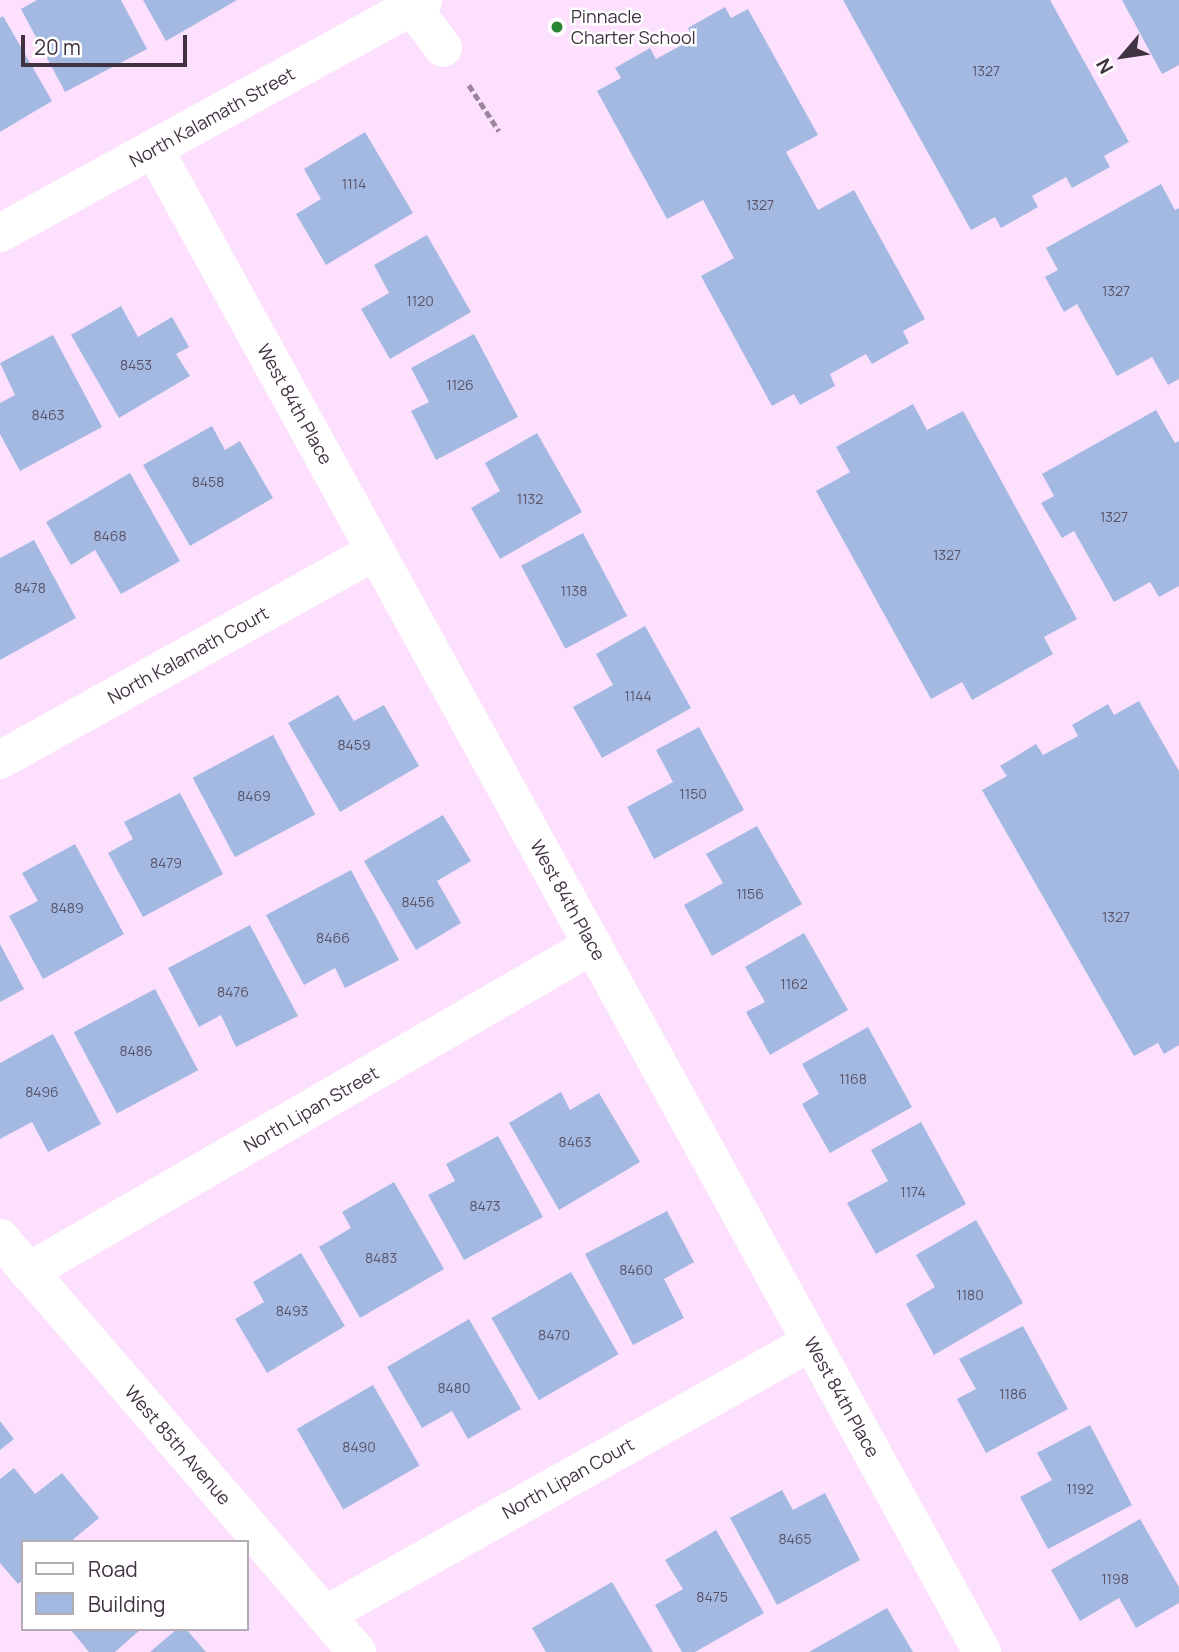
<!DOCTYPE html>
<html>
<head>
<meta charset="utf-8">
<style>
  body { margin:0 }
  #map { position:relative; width:1179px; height:1652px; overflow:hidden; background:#fde0fe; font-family:Manrope,sans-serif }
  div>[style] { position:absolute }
  .building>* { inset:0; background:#a4b9e2; transform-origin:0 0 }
  .path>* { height:4.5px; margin-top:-2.25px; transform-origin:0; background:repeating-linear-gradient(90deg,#9b869c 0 7px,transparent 0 10.5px) }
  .minor>* { height:38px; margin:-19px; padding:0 19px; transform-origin:19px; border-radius:19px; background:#fff }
  .dots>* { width:19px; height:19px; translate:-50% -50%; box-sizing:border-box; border:4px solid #fff; border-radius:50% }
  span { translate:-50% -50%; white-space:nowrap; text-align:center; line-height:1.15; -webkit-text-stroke:5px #fff; paint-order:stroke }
  .number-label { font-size:14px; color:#595469 }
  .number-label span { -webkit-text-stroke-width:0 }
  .poi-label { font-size:18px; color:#403241 }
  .left { translate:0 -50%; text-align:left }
  .street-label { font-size:18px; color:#403241 }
  .legend { position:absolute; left:21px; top:1540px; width:228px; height:91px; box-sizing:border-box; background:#fff; border:2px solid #b3adb3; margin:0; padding:9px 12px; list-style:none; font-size:21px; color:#403241 }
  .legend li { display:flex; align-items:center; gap:14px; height:35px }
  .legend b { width:35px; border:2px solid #b3adb3 }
  .north { position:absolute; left:1088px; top:21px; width:70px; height:70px; -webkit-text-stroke:5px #fff; paint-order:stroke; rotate:241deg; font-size:19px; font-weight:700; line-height:28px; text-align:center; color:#403241 }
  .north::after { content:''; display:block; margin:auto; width:24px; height:32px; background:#403241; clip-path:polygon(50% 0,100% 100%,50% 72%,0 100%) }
  .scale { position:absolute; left:21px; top:35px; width:166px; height:32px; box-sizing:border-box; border:4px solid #403241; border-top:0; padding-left:9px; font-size:21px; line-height:24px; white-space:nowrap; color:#403241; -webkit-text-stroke:5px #fff; paint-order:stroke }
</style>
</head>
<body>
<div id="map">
  <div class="building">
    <i style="clip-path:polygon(37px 0,121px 0,147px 49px,65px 92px,21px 9px)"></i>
    <i style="clip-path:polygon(143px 0,237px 0,166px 41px)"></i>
    <i style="clip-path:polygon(843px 0,1050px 0,1129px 142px,1104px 156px,1110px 167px,1072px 188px,1066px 177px,1032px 196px,1038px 207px,1001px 228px,995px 217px,971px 230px)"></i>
    <i style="clip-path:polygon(1122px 0,1179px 0,1179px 65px,1162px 74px)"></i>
    <i style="clip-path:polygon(725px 7px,731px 18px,748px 9px,818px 135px,786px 152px,818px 210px,854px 190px,925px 319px,903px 331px,909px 343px,872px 364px,866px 354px,830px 374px,835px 386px,800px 405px,794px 394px,772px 406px,701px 276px,734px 258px,703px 200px,667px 219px,597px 91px,621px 78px,615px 68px,650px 48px,656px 59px,693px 39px,688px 28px)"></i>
    <i style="clip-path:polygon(3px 16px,52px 101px,0 132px,0 18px)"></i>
    <i style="clip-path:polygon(365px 132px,413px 213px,326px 265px,296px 214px,321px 199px,304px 169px)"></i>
    <i style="clip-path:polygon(1161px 184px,1175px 210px,1179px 208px,1179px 379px,1168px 385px,1152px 357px,1117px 376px,1077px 304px,1064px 312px,1045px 277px,1058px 270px,1046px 248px)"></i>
    <i style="clip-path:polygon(427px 235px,471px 312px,390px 359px,361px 309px,389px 293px,374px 265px)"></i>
    <i style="clip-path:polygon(121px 306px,138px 337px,172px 317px,189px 347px,176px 354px,190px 376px,119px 418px,71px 335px)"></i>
    <i style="clip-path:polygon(474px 334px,518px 417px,436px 460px,411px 411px,429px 402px,411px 368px)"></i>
    <i style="clip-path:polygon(53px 335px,102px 427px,20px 471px,0 434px,0 403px,15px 395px,0 363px)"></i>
    <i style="clip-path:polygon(913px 404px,927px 430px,963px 411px,1077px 619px,1044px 637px,1053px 654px,972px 700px,962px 682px,931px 699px,816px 491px,850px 472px,836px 447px)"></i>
    <i style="clip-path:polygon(1156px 410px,1175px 443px,1179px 441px,1179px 586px,1159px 597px,1150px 582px,1114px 602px,1074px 531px,1062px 538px,1041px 503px,1054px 496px,1042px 474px)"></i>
    <i style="clip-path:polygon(212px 426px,225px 450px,240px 441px,273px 498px,190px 546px,143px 465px)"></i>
    <i style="clip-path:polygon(537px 433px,582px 512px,500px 559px,471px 508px,500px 491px,485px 463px)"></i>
    <i style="clip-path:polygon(130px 473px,180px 561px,121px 594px,95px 550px,71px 565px,46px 522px)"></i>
    <i style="left:583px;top:533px;width:94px;height:70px;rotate:62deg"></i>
    <i style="clip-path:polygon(34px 540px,76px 618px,0 660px,0 558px)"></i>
    <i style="clip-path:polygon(645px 626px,691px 708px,602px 758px,573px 707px,613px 685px,596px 654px)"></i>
    <i style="clip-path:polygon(338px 695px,354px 721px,384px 705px,419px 766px,340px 812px,288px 723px)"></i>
    <i style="clip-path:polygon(1139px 701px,1179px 771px,1179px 1045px,1164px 1054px,1158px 1043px,1134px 1056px,982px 790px,1007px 776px,1000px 766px,1036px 744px,1043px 755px,1078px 736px,1072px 725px,1108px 704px,1114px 715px)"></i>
    <i style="clip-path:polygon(699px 727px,744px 810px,654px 859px,627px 807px,673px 782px,656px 750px)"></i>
    <i style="left:273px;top:735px;width:90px;height:91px;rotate:62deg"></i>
    <i style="clip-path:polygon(180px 793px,223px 874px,143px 917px,108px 853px,133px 839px,124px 822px)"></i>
    <i style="clip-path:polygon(443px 815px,471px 861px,437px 881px,461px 923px,416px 950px,364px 861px)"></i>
    <i style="clip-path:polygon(757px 826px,802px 904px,712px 956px,684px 905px,723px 883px,706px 854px)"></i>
    <i style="clip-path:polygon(75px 844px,124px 934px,43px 979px,9px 916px,38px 901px,22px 873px)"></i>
    <i style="clip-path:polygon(351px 870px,399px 960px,345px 988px,335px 968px,304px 985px,266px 915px)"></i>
    <i style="clip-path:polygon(250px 925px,298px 1016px,236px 1047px,221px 1015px,199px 1027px,168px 968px)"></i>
    <i style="clip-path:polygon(804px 933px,848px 1010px,770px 1055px,746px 1012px,765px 1002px,745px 967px)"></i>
    <i style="clip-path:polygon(0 944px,24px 989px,0 1002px)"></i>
    <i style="left:155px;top:989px;width:92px;height:92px;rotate:62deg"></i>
    <i style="clip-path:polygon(868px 1027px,912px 1107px,830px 1153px,802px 1104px,819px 1094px,802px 1064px)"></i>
    <i style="clip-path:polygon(53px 1034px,101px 1124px,48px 1152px,32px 1122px,0 1139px,0 1063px)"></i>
    <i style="clip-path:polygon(561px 1092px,570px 1110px,599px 1093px,640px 1162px,559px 1210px,509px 1123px)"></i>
    <i style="clip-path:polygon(921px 1122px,966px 1204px,876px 1254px,847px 1203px,888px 1181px,871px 1150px)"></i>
    <i style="clip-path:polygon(498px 1136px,543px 1217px,464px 1260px,428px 1195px,455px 1181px,446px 1164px)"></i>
    <i style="clip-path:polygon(394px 1182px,444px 1269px,360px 1318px,319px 1247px,351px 1228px,342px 1212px)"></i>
    <i style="clip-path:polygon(667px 1211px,694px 1262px,664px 1279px,684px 1318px,633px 1345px,585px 1254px)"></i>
    <i style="clip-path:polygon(976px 1220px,1023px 1303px,934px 1355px,906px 1304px,935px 1287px,916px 1255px)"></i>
    <i style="clip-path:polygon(301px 1253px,345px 1326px,267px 1373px,235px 1319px,264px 1302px,253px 1282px)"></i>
    <i style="left:571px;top:1272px;width:95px;height:92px;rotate:60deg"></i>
    <i style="clip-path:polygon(469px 1319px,521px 1409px,468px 1439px,452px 1411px,422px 1428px,387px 1367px)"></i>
    <i style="clip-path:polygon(1023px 1326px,1068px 1409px,986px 1453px,957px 1399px,976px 1389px,959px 1359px)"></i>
    <i style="left:373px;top:1385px;width:93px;height:88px;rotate:60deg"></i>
    <i style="clip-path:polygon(0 1421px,14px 1439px,0 1450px)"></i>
    <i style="clip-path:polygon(1090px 1425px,1132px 1505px,1048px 1549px,1020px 1497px,1052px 1480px,1037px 1453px)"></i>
    <i style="clip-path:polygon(14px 1468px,35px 1494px,62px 1473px,99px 1518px,70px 1542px,23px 1542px,23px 1580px,18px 1584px,0 1563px,0 1479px)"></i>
    <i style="clip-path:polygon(782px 1490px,793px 1510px,825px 1493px,860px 1560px,777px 1605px,730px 1518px)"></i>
    <i style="clip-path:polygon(1140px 1519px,1179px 1587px,1179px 1603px,1136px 1628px,1119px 1598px,1080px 1621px,1051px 1570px)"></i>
    <i style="clip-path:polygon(716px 1530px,764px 1613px,695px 1652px,682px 1652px,655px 1605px,683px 1589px,665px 1560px)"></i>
    <i style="clip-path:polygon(612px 1582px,653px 1652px,546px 1652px,532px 1628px)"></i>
    <i style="clip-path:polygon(887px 1608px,913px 1652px,809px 1652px)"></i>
    <i style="clip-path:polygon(70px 1629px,141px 1629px,115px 1652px,89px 1652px)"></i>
    <i style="clip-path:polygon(177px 1629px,186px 1629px,206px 1652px,150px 1652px)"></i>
  </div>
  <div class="path">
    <i style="left:469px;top:85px;width:55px;rotate:56.9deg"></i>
  </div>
  <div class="minor">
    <i style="left:412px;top:6px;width:52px;rotate:53.6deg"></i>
    <i style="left:154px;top:149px;width:1716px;rotate:61.15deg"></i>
    <i style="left:0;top:233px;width:483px;rotate:-28.8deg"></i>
    <i style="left:0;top:760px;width:430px;rotate:-29.1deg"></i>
    <i style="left:0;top:1238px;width:547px;rotate:49.23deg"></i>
    <i style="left:28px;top:1272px;width:653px;rotate:-30.06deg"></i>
    <i style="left:325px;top:1615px;width:557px;rotate:-29.32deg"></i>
  </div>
  <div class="dots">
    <i style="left:557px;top:27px;background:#2c8534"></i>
  </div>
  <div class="number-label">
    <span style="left:986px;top:71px">1327</span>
    <span style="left:354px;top:184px">1114</span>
    <span style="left:760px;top:205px">1327</span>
    <span style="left:1116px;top:291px">1327</span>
    <span style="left:420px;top:301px">1120</span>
    <span style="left:136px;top:365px">8453</span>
    <span style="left:460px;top:385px">1126</span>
    <span style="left:48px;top:415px">8463</span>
    <span style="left:208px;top:482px">8458</span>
    <span style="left:530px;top:499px">1132</span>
    <span style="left:1114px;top:517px">1327</span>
    <span style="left:110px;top:536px">8468</span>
    <span style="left:947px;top:555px">1327</span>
    <span style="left:30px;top:588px">8478</span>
    <span style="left:574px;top:591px">1138</span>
    <span style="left:638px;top:696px">1144</span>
    <span style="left:354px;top:745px">8459</span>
    <span style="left:693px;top:794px">1150</span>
    <span style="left:254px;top:796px">8469</span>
    <span style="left:166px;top:863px">8479</span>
    <span style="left:750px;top:894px">1156</span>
    <span style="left:418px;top:902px">8456</span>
    <span style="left:67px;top:908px">8489</span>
    <span style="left:1116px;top:917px">1327</span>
    <span style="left:333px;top:938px">8466</span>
    <span style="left:794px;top:984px">1162</span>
    <span style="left:233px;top:992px">8476</span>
    <span style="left:136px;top:1051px">8486</span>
    <span style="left:853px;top:1079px">1168</span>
    <span style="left:42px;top:1092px">8496</span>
    <span style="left:575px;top:1142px">8463</span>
    <span style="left:913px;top:1192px">1174</span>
    <span style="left:485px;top:1206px">8473</span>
    <span style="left:381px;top:1258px">8483</span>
    <span style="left:636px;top:1270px">8460</span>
    <span style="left:970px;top:1295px">1180</span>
    <span style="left:292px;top:1311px">8493</span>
    <span style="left:554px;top:1335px">8470</span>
    <span style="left:454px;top:1388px">8480</span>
    <span style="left:1013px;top:1394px">1186</span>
    <span style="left:359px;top:1447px">8490</span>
    <span style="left:1080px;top:1489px">1192</span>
    <span style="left:795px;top:1539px">8465</span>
    <span style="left:1115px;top:1579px">1198</span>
    <span style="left:712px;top:1597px">8475</span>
  </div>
  <div class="poi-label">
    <span class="left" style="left:571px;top:27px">Pinnacle<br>Charter School</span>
  </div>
  <div class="street-label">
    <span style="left:212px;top:117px;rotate:-29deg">North Kalamath Street</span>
    <span style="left:295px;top:404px;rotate:61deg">West 84th Place</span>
    <span style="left:188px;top:655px;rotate:-29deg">North Kalamath Court</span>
    <span style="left:568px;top:900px;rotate:61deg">West 84th Place</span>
    <span style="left:311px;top:1109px;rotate:-30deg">North Lipan Street</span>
    <span style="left:842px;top:1397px;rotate:61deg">West 84th Place</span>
    <span style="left:178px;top:1445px;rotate:49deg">West 85th Avenue</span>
    <span style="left:568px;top:1478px;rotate:-29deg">North Lipan Court</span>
  </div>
  <ul class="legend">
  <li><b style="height:9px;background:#fff"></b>Road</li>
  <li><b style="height:19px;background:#a4b9e2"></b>Building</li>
  </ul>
  <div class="north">N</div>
  <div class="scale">20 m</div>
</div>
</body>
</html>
